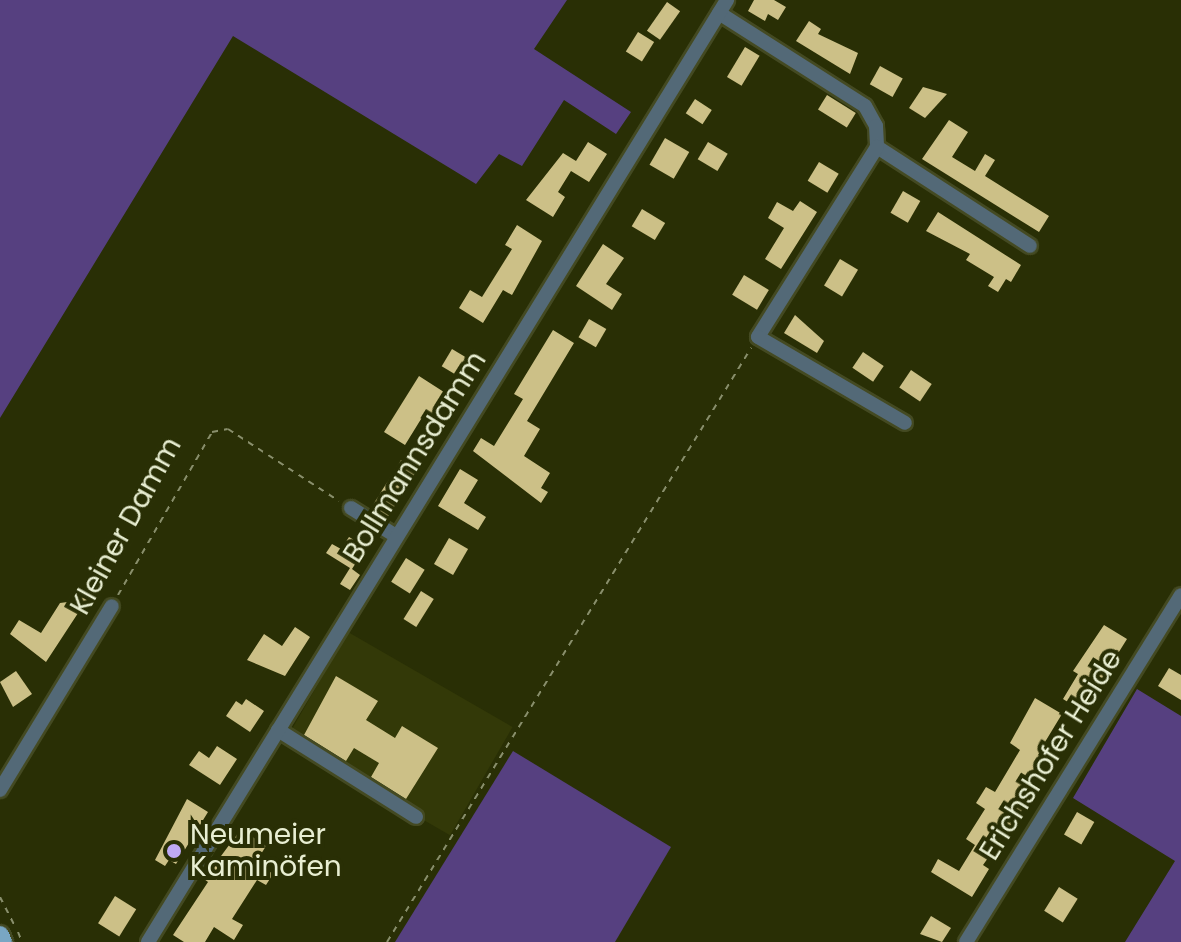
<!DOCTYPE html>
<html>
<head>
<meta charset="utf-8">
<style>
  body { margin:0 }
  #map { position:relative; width:1181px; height:942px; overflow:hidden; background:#292f05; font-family:Poppins,sans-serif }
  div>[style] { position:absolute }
  .built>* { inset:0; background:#333908; transform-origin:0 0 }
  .green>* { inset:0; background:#564080 }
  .building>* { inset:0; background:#ccc087; transform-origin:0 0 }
  .path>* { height:2px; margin-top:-1px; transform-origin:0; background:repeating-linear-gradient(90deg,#898f6c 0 6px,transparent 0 12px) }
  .roads { filter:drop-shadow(2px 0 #444a22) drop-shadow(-2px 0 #444a22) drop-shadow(0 2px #444a22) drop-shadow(0 -2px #444a22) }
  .minor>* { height:14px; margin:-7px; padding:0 7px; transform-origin:7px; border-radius:7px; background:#536977 }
  .major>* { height:18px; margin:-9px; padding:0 9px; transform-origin:9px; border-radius:9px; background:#79a6c3 }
  .dots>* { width:22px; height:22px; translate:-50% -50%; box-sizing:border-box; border:4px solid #292f05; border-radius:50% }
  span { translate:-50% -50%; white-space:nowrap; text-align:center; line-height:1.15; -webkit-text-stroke:8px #292f05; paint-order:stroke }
  .street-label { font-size:28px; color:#e8eed2 }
  .poi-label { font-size:28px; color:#e8eed2 }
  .left { translate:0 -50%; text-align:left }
</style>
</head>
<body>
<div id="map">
  <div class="built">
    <i style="left:348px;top:632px;width:190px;height:125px;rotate:30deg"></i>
  </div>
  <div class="green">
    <i style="clip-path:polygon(0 0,567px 0,534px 49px,631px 112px,616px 134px,564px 100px,522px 166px,499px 154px,476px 184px,233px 36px,0 418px)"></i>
    <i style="clip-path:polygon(1137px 689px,1181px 716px,1181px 942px,1125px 942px,1175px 861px,1073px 798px)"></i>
    <i style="clip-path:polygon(513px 751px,671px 847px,615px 942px,395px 942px)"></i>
  </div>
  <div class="building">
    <i style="clip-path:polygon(754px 0,774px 0,786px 7px,778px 20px,768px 14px,765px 21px,748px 11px)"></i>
    <i style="left:667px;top:2px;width:16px;height:35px;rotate:35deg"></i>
    <i style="clip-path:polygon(809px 21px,821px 29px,818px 34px,858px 53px,850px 74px,796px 41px)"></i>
    <i style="left:638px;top:32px;width:19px;height:23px;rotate:32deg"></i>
    <i style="left:745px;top:47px;width:17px;height:35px;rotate:31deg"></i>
    <i style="left:880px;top:66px;width:26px;height:21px;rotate:29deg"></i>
    <i style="clip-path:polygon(923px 87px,947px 94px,925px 118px,909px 108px)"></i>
    <i style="left:827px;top:95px;width:34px;height:17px;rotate:32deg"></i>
    <i style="left:695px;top:99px;width:20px;height:17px;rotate:33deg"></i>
    <i style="clip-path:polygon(949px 120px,968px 132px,952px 157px,975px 171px,985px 154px,995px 160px,985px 176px,1049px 216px,1039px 232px,922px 159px)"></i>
    <i style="left:665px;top:138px;width:28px;height:31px;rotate:30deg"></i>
    <i style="clip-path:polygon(588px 142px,607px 154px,589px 182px,571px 171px,558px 192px,565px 197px,553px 217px,526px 200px,563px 153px,576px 161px)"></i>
    <i style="left:708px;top:142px;width:23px;height:20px;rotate:31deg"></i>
    <i style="left:819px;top:162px;width:23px;height:22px;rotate:31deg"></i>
    <i style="left:903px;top:191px;width:20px;height:25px;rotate:30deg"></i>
    <i style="clip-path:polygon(800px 201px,817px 212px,781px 269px,765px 259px,784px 228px,768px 218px,777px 202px,793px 211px)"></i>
    <i style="left:642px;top:209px;width:27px;height:20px;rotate:31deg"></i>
    <i style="clip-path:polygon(938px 212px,1021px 265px,1011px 282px,1006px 279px,998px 292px,988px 286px,994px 277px,966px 260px,970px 254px,926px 231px)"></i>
    <i style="clip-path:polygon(517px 225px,542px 241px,512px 295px,503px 290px,483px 323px,459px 308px,470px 290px,482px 297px,512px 249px,505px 245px)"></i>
    <i style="clip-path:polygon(603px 244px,624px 258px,606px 284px,622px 294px,612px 310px,576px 286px)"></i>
    <i style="left:840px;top:259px;width:21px;height:31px;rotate:31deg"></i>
    <i style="left:744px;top:275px;width:29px;height:23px;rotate:31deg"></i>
    <i style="clip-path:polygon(795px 315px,824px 341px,817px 353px,784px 333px)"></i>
    <i style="left:589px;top:319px;width:20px;height:21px;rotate:30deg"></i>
    <i style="clip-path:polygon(553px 330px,574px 343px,527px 421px,540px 429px,524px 456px,550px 473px,541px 488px,548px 492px,541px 503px,473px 451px,481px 438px,494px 446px,523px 399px,514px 394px)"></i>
    <i style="left:452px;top:349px;width:21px;height:20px;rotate:31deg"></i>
    <i style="left:863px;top:352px;width:25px;height:19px;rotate:34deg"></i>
    <i style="left:911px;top:370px;width:25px;height:21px;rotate:34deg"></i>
    <i style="clip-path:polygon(419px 376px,447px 394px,433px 416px,426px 411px,405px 445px,384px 432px)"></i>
    <i style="left:401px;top:460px;width:19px;height:56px;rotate:32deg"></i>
    <i style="clip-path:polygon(460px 469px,478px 480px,464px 503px,486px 517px,478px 530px,438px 506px)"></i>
    <i style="clip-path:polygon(349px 537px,366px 547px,352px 569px,360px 575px,350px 590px,340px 584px,350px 568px,326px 553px,332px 544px,341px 549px)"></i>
    <i style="left:449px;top:538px;width:22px;height:30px;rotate:30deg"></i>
    <i style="left:406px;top:558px;width:22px;height:28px;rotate:32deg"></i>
    <i style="clip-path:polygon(82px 590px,97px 600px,89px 612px,82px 607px,46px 662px,10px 634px,19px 620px,41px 633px,60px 603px,75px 601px)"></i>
    <i style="left:421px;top:591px;width:15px;height:33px;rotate:32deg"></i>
    <i style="clip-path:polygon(1104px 625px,1127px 639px,1082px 711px,1063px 699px,1078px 674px,1073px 671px)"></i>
    <i style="clip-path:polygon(295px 627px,310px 637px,285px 676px,247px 660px,264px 634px,282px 646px)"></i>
    <i style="clip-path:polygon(1169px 668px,1181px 675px,1181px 700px,1158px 686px)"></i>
    <i style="clip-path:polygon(16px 671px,32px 694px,13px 707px,0 682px)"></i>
    <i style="clip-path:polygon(336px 676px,378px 701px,366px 720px,395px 738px,402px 726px,438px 748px,406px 799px,371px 777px,379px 763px,354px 748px,346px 761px,304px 735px)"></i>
    <i style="clip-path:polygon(1035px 698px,1062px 714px,1045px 742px,1052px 746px,1016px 805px,1023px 809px,983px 865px,989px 869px,972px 897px,931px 872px,938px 859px,959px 871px,975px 845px,966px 839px,985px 809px,976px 803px,986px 787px,995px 792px,1020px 750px,1010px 743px)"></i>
    <i style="clip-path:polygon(246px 699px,264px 711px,250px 732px,226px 716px,236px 701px,242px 705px)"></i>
    <i style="clip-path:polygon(217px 746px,237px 759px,220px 785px,189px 765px,199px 751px,209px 758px)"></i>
    <i style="clip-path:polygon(187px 799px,208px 812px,176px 864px,169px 860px,165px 866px,155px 860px)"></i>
    <i style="left:1077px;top:812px;width:20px;height:26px;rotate:30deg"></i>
    <i style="clip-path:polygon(241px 829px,266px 846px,256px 862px,273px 874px,266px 885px,257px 880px,232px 919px,243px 925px,234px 940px,214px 927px,205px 942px,184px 942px,173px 935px,208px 882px,204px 879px)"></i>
    <i style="left:1059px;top:887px;width:22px;height:28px;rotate:32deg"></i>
    <i style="left:115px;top:896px;width:25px;height:32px;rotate:32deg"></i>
    <i style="clip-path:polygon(931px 916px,951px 928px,942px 942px,920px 934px)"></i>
  </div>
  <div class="path">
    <i style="left:118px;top:595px;width:188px;rotate:-60deg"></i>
    <i style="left:212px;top:432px;width:16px;rotate:-11deg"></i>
    <i style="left:228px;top:429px;width:132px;rotate:33deg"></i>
    <i style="left:0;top:897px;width:34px;rotate:63deg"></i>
    <i style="left:18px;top:932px;width:11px;rotate:68deg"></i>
    <i style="left:387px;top:942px;width:697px;rotate:-58.5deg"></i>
  </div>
  <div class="roads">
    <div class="minor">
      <i style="left:719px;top:13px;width:173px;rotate:32.5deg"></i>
      <i style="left:865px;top:106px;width:23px;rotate:61deg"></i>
      <i style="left:876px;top:126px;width:21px;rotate:87deg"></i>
      <i style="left:877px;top:147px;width:182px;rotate:32.9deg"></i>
      <i style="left:877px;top:147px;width:224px;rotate:122.1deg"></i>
      <i style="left:758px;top:337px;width:170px;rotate:30.3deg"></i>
      <i style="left:351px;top:508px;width:53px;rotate:31.9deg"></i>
      <i style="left:278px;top:730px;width:163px;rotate:32.2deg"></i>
      <i style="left:0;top:790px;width:215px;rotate:-58.7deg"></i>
      <i style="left:148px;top:942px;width:1106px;rotate:-58.42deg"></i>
      <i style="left:966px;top:942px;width:408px;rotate:-58.2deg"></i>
    </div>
    <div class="major">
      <i style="left:0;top:935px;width:8px;rotate:67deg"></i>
    </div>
  </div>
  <div class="dots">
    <i style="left:174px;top:851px;background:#bfa9f4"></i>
  </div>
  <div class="street-label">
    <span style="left:415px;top:457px;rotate:-58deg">Bollmannsdamm</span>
    <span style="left:126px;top:526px;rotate:-61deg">Kleiner Damm</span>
    <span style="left:1051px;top:755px;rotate:-58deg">Erichshofer Heide</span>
  </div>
  <div class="poi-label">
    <span class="left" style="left:190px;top:851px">Neumeier<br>Kaminöfen</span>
  </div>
</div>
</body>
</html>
